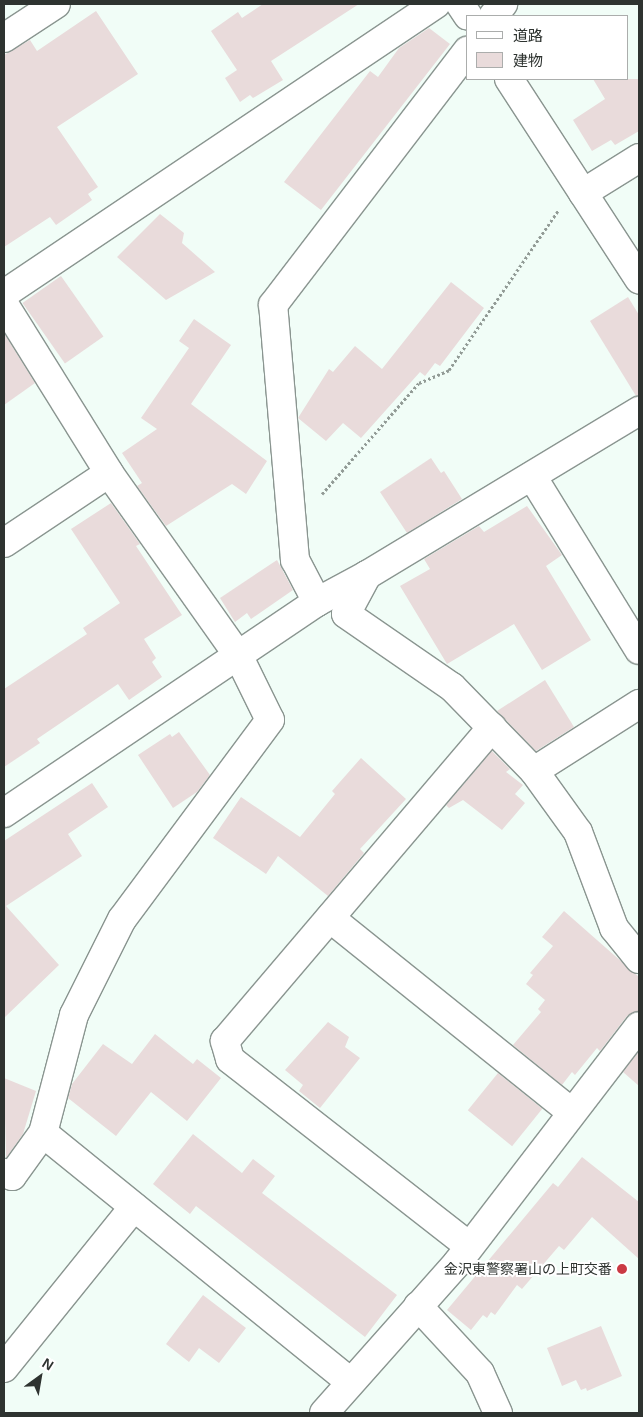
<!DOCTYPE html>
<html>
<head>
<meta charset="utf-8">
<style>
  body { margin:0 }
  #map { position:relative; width:643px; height:1417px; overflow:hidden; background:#f1fdf7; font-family:Arial,"Noto Sans JP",sans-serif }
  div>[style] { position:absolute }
  .building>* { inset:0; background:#e9dbdb; transform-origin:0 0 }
  .path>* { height:3px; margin-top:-1.5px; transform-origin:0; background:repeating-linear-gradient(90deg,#929b96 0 2.5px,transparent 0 5px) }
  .roads { filter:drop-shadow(1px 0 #8a9590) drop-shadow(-1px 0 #8a9590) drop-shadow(0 1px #8a9590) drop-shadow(0 -1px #8a9590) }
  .minor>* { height:28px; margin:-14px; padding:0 14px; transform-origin:14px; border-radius:14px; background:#fff }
  .dots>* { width:14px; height:14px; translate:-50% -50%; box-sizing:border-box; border:2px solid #fff; border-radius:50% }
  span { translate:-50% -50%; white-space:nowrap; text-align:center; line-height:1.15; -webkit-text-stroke:4px #fff; paint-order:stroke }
  .poi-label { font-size:14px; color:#2e3330 }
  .right { translate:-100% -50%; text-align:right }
  .frame { position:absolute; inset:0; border:5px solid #2e3330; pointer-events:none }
  .legend { position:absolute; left:466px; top:15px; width:162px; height:65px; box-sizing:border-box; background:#fff; border:1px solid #abadac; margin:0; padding:6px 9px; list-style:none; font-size:15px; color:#2e3330 }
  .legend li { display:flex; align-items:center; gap:10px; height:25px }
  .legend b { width:25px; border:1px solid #abadac }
  .north { position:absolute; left:15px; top:1352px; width:50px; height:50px; -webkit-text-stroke:4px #fff; paint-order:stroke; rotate:32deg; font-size:14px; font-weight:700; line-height:20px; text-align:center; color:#2e3330 }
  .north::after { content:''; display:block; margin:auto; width:18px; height:22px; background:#2e3330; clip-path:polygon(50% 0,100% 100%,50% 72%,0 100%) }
</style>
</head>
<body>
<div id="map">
  <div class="building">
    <i style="clip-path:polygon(263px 4px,359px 4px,271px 61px,283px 80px,253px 98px,250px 95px,240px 102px,225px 78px,237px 70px,211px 31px,238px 12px,242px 18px)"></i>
    <i style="clip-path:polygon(96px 11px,138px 74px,57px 127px,98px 187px,88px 194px,92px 200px,56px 225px,50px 217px,4px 247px,4px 55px,30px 40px,37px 51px)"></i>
    <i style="clip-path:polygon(429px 28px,450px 44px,321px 210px,284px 182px,370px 71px,378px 77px,399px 48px)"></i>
    <i style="clip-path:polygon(593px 79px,639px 79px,639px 131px,615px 145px,611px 140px,592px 151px,573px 120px,605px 99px)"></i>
    <i style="clip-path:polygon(160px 214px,184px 233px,182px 243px,215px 272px,166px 300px,117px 257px)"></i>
    <i style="left:61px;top:276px;width:74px;height:47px;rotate:55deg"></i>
    <i style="clip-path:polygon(451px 282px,484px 308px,440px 366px,435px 363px,425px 376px,420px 372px,361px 438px,343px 423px,326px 441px,298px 418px,329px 369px,333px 372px,355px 346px,382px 369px)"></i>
    <i style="clip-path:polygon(628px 297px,639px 315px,639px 395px,636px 396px,590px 321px)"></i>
    <i style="clip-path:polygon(194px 319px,231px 345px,191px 404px,267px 461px,246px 494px,232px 484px,166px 526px,137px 486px,142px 483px,122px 453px,157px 429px,141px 418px,189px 348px,179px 341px)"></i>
    <i style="clip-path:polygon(4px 333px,35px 383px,4px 405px)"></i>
    <i style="clip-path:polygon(431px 458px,441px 473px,444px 471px,462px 499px,407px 533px,380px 492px)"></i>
    <i style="clip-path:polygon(111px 503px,140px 544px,136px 546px,182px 615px,144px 639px,156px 658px,152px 662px,162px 677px,129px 700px,118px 684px,37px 739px,40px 743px,4px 767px,4px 689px,87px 634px,83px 628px,120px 603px,71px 529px)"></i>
    <i style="clip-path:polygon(527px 506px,562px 555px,546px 566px,591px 640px,542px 670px,514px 624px,447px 664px,400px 586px,430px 569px,424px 559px,479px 526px,484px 532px)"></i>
    <i style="clip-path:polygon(277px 560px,293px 590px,251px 619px,247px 613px,235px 622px,220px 598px)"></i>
    <i style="clip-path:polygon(545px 680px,574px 727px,536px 751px,497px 711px)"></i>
    <i style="clip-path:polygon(179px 732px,210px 775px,197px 792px,173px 808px,138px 755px,170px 734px,172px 737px)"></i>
    <i style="clip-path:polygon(492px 751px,510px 769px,506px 772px,523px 785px,515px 794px,525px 803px,502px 830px,463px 800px,449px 808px,446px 805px)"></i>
    <i style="clip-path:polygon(361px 758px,406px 799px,360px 849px,364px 853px,328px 896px,278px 856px,266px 874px,213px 838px,241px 797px,300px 837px,335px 794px,332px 791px)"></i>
    <i style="clip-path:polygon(92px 783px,108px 807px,68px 834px,82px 856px,6px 906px,59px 965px,4px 1018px,4px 841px)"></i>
    <i style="clip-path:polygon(564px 911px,639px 977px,639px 1011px,627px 1016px,600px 1051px,597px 1048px,575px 1075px,572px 1072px,562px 1085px,513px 1045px,541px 1012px,538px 1009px,545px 1000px,526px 984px,533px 975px,530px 973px,553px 946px,542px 937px)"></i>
    <i style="clip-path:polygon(328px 1022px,349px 1037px,345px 1047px,360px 1058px,320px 1108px,299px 1091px,303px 1085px,285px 1070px)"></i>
    <i style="clip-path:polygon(155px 1034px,193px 1064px,197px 1059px,221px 1078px,187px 1121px,151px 1092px,116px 1136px,68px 1098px,72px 1084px,103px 1044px,132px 1064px)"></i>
    <i style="clip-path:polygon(639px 1051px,639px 1086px,623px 1072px)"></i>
    <i style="left:498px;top:1073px;width:57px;height:48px;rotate:39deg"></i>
    <i style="clip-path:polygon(4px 1078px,36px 1091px,23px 1134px,6px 1158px)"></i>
    <i style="clip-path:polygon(193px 1134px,242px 1173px,253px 1159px,275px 1176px,262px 1193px,397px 1295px,365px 1337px,196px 1206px,190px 1214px,153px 1184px)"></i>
    <i style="clip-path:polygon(582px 1157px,639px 1202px,639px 1259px,592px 1217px,564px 1250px,559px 1246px,522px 1289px,517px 1285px,495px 1315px,491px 1312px,487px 1318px,483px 1315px,471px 1330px,447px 1310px,553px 1183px,558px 1187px)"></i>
    <i style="clip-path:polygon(203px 1295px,246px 1328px,219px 1363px,199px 1348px,189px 1362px,166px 1344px)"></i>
    <i style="clip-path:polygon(601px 1326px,622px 1376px,587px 1391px,586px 1388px,581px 1390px,576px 1380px,562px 1386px,547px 1348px)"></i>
  </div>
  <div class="path">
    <i style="left:322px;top:494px;width:147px;rotate:-48.9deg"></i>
    <i style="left:419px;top:383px;width:33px;rotate:-23deg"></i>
    <i style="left:449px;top:370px;width:193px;rotate:-55.6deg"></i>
  </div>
  <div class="roads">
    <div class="minor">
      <i style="left:460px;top:4px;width:14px;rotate:56deg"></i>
      <i style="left:493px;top:16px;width:16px;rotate:-50deg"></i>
      <i style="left:4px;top:38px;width:62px;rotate:-33.2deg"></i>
      <i style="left:509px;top:79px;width:239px;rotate:57deg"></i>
      <i style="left:583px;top:193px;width:66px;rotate:-32deg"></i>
      <i style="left:4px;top:294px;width:520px;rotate:-33.87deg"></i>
      <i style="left:4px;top:304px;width:199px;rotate:58.1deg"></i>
      <i style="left:109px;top:473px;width:223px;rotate:54.7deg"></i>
      <i style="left:238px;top:655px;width:72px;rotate:63.8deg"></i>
      <i style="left:270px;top:720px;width:248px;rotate:126.6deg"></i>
      <i style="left:122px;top:919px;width:107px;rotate:116.6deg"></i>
      <i style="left:74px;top:1015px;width:122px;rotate:104.7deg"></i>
      <i style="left:43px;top:1133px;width:53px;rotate:125.8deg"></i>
      <i style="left:12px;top:1176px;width:9px;rotate:-159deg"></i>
      <i style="left:532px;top:476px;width:204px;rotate:58.4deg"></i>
      <i style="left:4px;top:543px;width:126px;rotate:-33.7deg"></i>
      <i style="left:367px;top:575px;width:44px;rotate:118.3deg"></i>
      <i style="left:346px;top:614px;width:129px;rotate:34.6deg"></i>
      <i style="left:452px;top:687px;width:117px;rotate:45.7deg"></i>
      <i style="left:534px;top:771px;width:75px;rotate:54.2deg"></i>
      <i style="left:578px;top:832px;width:103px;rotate:69.4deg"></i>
      <i style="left:614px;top:928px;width:40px;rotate:51deg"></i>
      <i style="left:317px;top:602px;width:47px;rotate:-117.6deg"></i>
      <i style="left:295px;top:560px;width:256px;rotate:-94.9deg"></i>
      <i style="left:273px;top:305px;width:320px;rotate:-52.6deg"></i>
      <i style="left:534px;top:771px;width:125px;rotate:-32.5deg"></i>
      <i style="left:4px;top:813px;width:377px;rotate:-34deg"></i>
      <i style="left:317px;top:602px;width:57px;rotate:-28.4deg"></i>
      <i style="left:367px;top:575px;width:318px;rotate:-31.1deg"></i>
      <i style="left:330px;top:918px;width:309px;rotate:38.8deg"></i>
      <i style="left:43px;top:1133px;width:395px;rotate:39deg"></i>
      <i style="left:469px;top:1246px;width:303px;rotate:-142deg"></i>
      <i style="left:230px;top:1059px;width:19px;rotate:-106deg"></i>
      <i style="left:225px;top:1041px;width:412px;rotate:-49.6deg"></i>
      <i style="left:418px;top:1306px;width:91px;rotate:47.2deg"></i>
      <i style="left:480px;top:1373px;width:44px;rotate:65.8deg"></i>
      <i style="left:4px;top:1368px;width:207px;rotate:-51.1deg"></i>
      <i style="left:324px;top:1413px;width:202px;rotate:-48.4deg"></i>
      <i style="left:458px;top:1262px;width:297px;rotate:-52.5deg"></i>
    </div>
  </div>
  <div class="dots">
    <i style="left:622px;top:1269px;background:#ca3a44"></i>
  </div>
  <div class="poi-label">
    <span class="right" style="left:612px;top:1269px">金沢東警察署山の上町交番</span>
  </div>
  <div class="frame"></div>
  <ul class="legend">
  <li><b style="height:6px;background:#fff"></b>道路</li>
  <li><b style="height:14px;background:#e9dbdb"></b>建物</li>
  </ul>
  <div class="north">N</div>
</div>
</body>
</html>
